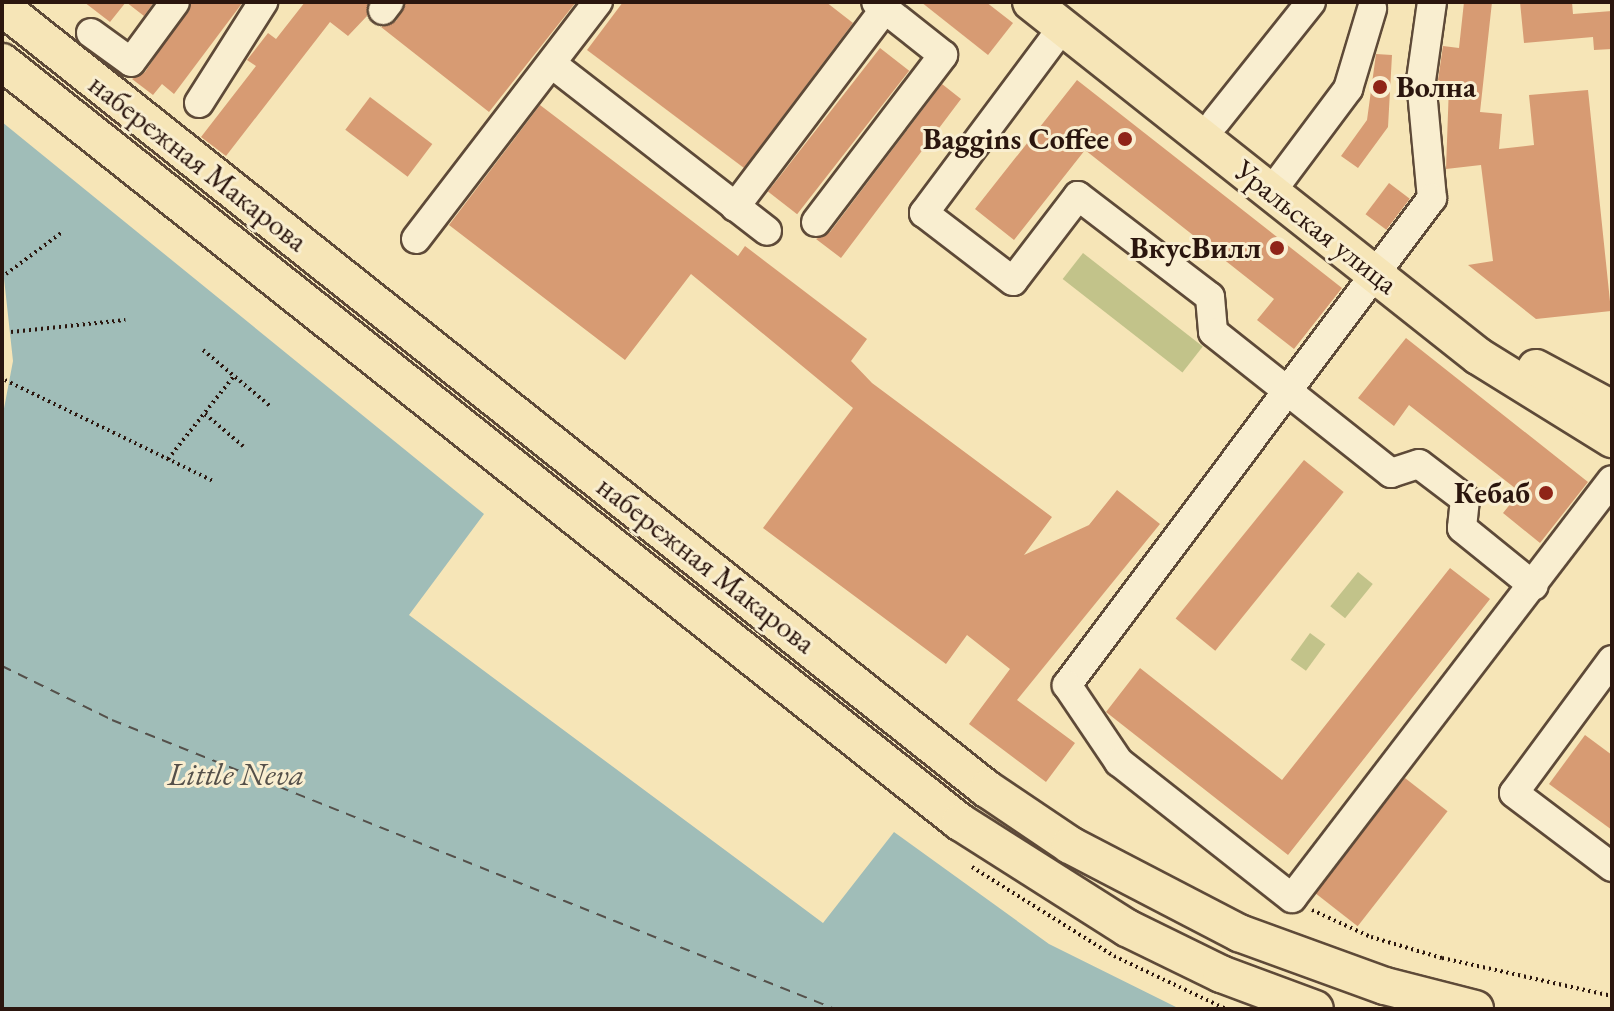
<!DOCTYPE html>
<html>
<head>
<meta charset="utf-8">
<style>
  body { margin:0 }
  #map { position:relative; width:1614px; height:1011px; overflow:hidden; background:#f6e5b7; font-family:"EB Garamond",serif }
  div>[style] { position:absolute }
  .green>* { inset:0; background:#c2c38a; transform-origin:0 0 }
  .water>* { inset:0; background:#a0bdb8 }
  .ferry>* { height:2px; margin-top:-1px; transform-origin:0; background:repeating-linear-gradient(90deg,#54504a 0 10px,transparent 0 18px) }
  .building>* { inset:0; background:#d79b73; transform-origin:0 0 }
  .path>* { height:4px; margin-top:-2px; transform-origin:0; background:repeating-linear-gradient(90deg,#2b160e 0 2px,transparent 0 6px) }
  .roads { filter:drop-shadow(2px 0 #5e4a38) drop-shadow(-2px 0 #5e4a38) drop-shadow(0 2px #5e4a38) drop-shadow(0 -2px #5e4a38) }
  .minor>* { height:28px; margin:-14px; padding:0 14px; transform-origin:14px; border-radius:14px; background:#f9eed0 }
  .major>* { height:36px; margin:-18px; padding:0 18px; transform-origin:18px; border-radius:18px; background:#f6e5b7 }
  .dots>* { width:22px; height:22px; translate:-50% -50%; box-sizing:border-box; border:4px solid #f9eed0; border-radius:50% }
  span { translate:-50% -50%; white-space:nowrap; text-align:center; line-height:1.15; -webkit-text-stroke:6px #f9eed0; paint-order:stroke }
  .poi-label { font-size:30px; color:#2b160e; font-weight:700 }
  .left { translate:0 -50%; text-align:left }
  .right { translate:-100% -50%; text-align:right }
  .street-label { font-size:30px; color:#2b160e }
  .water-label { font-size:32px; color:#54504a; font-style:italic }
  .frame { position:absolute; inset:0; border:4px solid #2b160e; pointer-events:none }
</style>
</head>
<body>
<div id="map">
  <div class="green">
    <i style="left:1083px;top:253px;width:152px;height:33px;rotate:38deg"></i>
    <i style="left:1358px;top:572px;width:19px;height:44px;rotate:39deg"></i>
    <i style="left:1310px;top:633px;width:19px;height:33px;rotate:36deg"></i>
  </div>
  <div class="water">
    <i style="clip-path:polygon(2px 122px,484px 514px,409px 615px,823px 923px,894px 832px,1049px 944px,1180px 1009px,2px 1009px,2px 419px,13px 361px,2px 260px)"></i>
  </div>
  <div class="ferry">
    <i style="left:2px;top:666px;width:123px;rotate:26.1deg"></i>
    <i style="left:112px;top:720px;width:779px;rotate:21.79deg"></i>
  </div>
  <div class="building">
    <i style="clip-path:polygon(84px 2px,154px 2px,144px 16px,126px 2px,110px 22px)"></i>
    <i style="clip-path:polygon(192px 2px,243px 2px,174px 94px,162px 84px,153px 95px,132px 79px,145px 72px)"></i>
    <i style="clip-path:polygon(305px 2px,368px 2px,367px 16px,348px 36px,330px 22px,226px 156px,201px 137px,256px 66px,247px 60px,268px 33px,276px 39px)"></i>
    <i style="clip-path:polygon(406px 2px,576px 2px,489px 112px,381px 27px,396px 21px)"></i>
    <i style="clip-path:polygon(623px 2px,826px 2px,853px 23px,744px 168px,587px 50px)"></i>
    <i style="clip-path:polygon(921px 2px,986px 2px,1013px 23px,988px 55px)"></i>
    <i style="clip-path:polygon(1464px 2px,1492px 2px,1480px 112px,1502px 114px,1499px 149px,1534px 145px,1529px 95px,1588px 90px,1611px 311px,1536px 319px,1468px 265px,1493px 261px,1481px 165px,1446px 169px,1449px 85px,1438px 80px,1443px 46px,1459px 48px)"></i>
    <i style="clip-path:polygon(1520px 2px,1572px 2px,1573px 14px,1612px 11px,1612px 49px,1594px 50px,1593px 37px,1524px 43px)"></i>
    <i style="left:880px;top:48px;width:37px;height:182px;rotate:38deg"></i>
    <i style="clip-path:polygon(1376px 54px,1392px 55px,1388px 127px,1358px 168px,1341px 156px,1367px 120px)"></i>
    <i style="clip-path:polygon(1077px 80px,1342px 288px,1294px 349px,1257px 320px,1274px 299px,1085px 150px,1014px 240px,975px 209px)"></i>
    <i style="clip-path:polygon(942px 84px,961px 99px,841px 258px,816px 239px,830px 232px)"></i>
    <i style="left:370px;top:97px;width:78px;height:41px;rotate:37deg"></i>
    <i style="clip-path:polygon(540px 105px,738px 256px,745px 246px,867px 339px,851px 361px,872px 383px,1052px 517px,1024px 555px,1089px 525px,1117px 490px,1160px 524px,1017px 700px,1075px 743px,1046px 782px,969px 724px,1010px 669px,967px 635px,946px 664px,763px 528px,853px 408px,691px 274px,625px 360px,449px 225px)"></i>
    <i style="left:1389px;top:183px;width:26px;height:39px;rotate:37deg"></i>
    <i style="clip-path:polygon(1406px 338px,1588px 482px,1540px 543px,1503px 513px,1520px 492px,1409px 405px,1394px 426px,1358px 398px)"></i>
    <i style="left:1304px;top:460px;width:51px;height:204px;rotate:39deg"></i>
    <i style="clip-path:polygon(1450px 568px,1490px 599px,1288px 855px,1106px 712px,1140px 668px,1282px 780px)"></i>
    <i style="clip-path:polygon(1585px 735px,1612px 755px,1612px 830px,1549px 784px)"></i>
    <i style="left:1405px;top:778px;width:54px;height:146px;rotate:38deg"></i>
  </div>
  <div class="path">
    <i style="left:6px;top:274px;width:69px;rotate:-36.7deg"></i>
    <i style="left:11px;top:332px;width:115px;rotate:-6deg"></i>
    <i style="left:203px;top:350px;width:87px;rotate:39.9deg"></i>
    <i style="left:5px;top:380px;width:233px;rotate:25.9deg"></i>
    <i style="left:205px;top:414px;width:50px;rotate:40.1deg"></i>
    <i style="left:168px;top:459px;width:106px;rotate:-51.5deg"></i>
    <i style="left:972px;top:867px;width:168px;rotate:32.1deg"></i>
    <i style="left:1114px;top:956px;width:124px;rotate:25.3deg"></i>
    <i style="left:1312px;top:910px;width:65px;rotate:24.6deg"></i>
    <i style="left:1371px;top:937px;width:74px;rotate:16.5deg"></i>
    <i style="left:1442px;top:958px;width:174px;rotate:12.6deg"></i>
  </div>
  <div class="roads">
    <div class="minor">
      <i style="left:1432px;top:2px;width:79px;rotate:98deg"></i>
      <i style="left:1421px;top:80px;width:119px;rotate:84.7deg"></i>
      <i style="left:1432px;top:198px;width:609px;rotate:126.85deg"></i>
      <i style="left:1067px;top:685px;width:93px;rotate:56deg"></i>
      <i style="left:1119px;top:762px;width:220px;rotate:38.2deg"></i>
      <i style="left:1292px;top:898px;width:526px;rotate:-52.56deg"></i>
      <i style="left:383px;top:10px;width:10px;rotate:-53deg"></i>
      <i style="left:1062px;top:28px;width:231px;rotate:126.7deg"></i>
      <i style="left:924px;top:213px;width:112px;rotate:37.4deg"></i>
      <i style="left:1013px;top:281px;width:107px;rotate:-52.6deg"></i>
      <i style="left:1078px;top:196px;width:166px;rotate:37.4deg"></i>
      <i style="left:1210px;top:297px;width:35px;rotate:85deg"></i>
      <i style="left:1213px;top:332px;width:227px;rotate:38.4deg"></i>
      <i style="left:1391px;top:473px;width:29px;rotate:-18deg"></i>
      <i style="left:1419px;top:464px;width:58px;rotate:37.3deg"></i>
      <i style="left:1465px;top:499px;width:29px;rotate:96deg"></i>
      <i style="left:1462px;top:528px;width:92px;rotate:38.9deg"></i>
      <i style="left:91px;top:33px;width:49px;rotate:35.9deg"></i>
      <i style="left:131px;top:62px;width:74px;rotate:-53.7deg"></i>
      <i style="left:552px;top:64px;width:272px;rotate:37.8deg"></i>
      <i style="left:199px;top:103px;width:120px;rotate:-57.6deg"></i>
      <i style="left:1216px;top:121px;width:152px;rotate:-51.4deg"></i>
      <i style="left:1271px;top:192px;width:129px;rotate:-53.2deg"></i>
      <i style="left:1348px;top:89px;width:84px;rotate:-73.3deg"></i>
      <i style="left:735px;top:207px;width:248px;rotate:-52.9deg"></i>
      <i style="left:816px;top:222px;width:210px;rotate:-52.7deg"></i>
      <i style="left:943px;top:55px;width:85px;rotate:-141.7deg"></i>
      <i style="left:416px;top:239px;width:299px;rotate:-52.5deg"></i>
      <i style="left:1612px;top:660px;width:165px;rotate:126.4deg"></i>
      <i style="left:1514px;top:793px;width:123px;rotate:37.1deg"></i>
    </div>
    <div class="major">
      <i style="left:1031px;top:2px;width:570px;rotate:38.38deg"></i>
      <i style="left:1478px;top:356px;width:158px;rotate:31.8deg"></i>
      <i style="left:2px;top:7px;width:1258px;rotate:38.45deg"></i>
      <i style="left:987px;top:789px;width:100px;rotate:34deg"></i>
      <i style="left:1070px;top:845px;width:191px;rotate:27.5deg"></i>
      <i style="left:1239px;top:933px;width:155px;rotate:20deg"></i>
      <i style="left:1385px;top:986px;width:93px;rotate:14.3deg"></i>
      <i style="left:2px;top:62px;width:1223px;rotate:38.43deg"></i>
      <i style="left:960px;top:822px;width:198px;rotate:32.4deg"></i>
      <i style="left:1127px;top:928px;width:105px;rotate:26.1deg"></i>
      <i style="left:1221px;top:974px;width:100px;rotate:20.4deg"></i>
      <i style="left:1536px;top:368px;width:86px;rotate:28.3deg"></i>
    </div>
  </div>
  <div class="dots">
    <i style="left:1380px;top:87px;background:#8f2418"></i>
    <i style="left:1125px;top:139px;background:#8f2418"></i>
    <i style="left:1277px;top:248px;background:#8f2418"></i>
    <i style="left:1546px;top:493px;background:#8f2418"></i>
  </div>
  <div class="poi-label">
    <span class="left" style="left:1396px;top:87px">Волна</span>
    <span class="right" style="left:1109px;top:139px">Baggins Coffee</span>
    <span class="right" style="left:1261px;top:248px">ВкусВилл</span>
    <span class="right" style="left:1530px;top:493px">Кебаб</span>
  </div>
  <div class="street-label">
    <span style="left:198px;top:163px;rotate:38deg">набережная Макарова</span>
    <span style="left:1316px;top:227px;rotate:38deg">Уральская улица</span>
    <span style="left:706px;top:565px;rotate:38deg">набережная Макарова</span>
  </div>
  <div class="water-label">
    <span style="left:236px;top:774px">Little Neva</span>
  </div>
  <div class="frame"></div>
</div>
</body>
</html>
